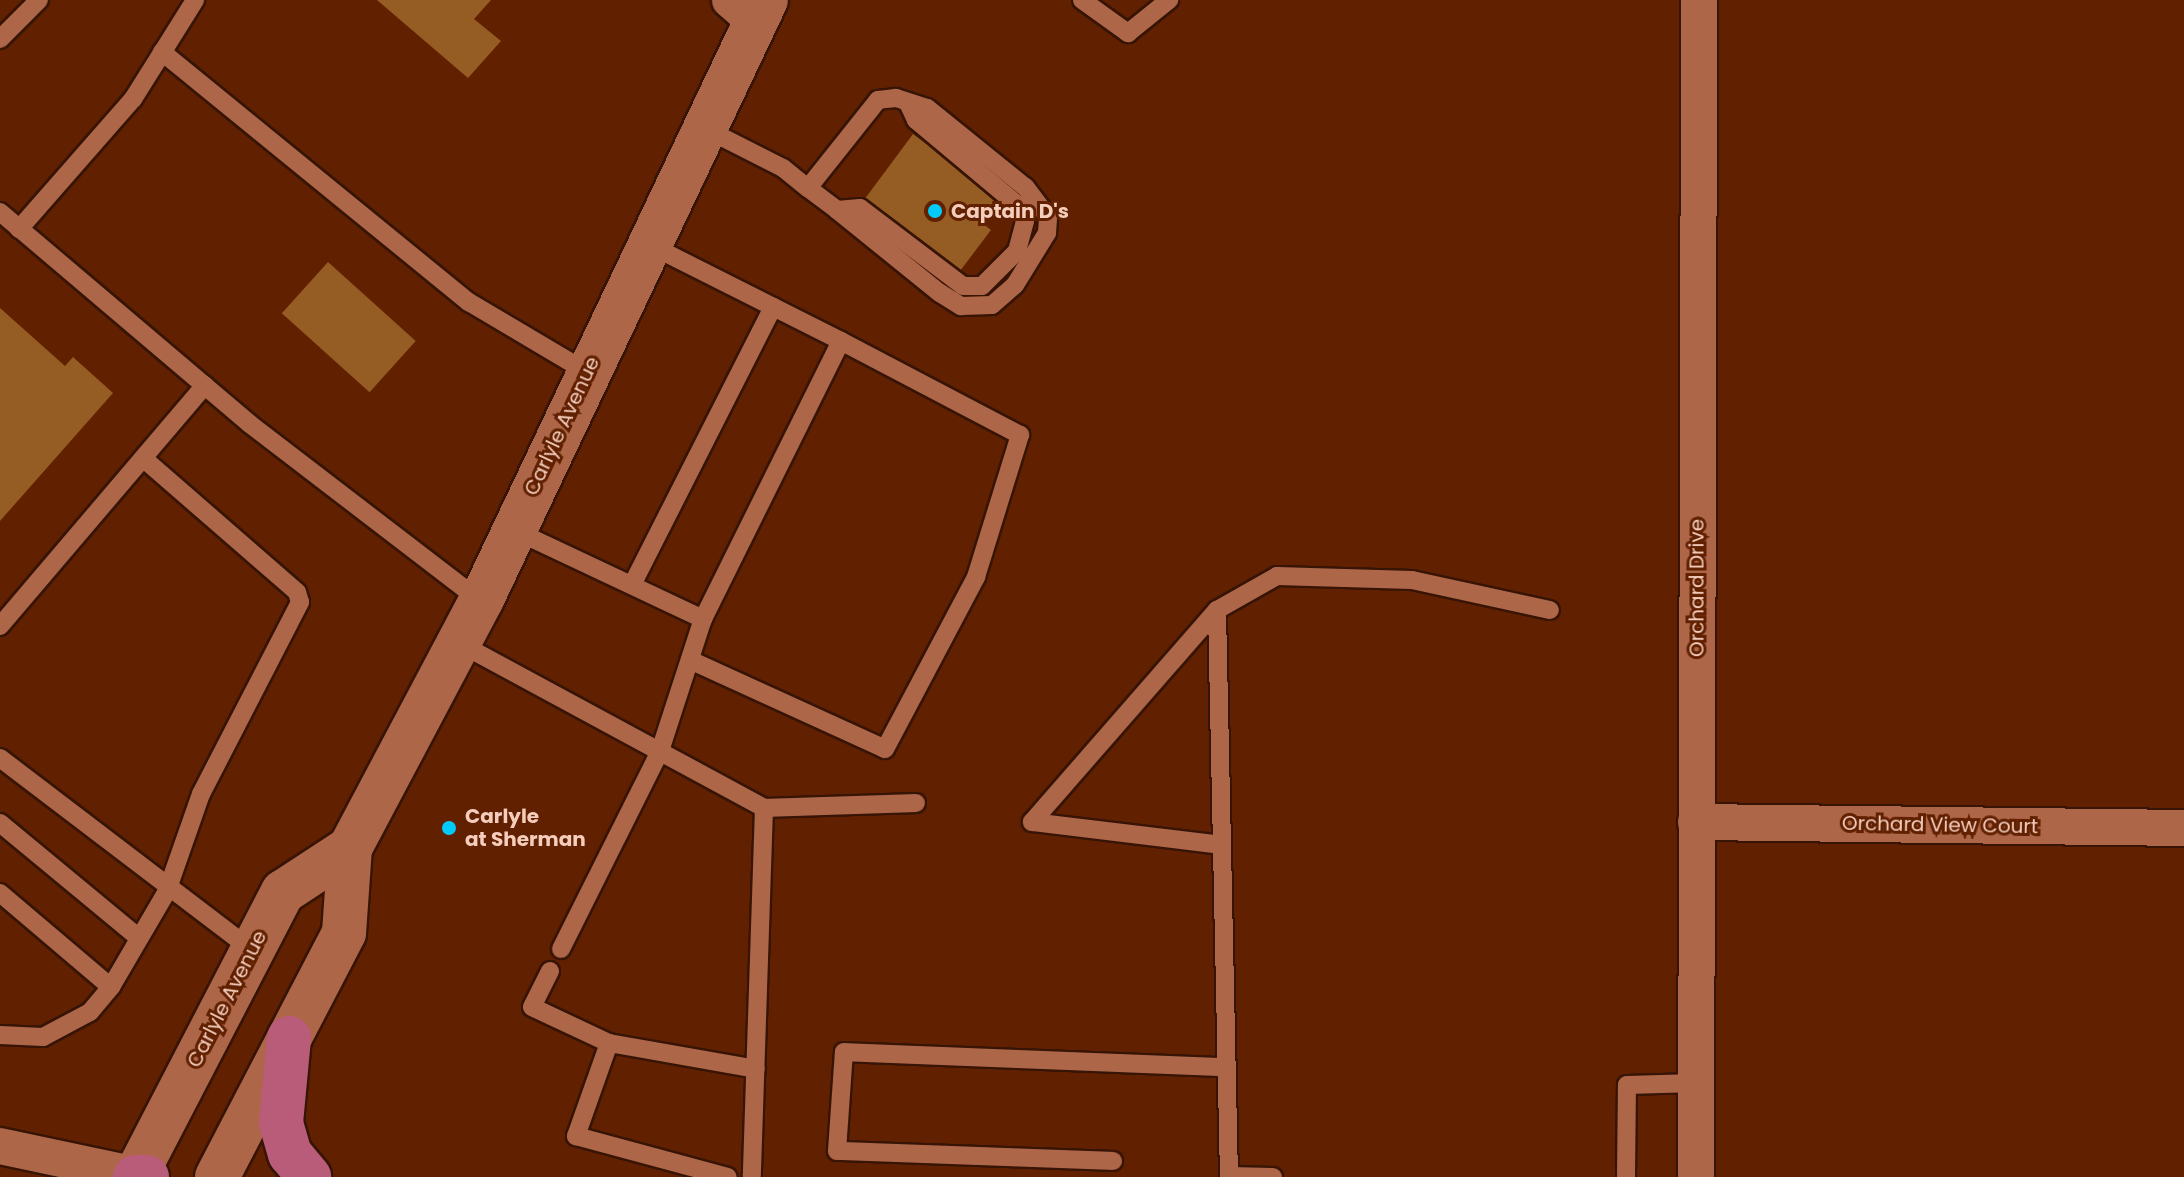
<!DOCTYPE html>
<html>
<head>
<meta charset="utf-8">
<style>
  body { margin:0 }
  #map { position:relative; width:2184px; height:1177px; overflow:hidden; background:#612000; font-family:Poppins,sans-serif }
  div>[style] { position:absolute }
  .building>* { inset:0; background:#955c23; transform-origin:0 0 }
  .roads { filter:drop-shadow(2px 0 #371405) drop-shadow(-2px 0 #371405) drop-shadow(0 2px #371405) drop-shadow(0 -2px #371405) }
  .service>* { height:18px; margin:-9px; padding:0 9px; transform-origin:9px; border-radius:9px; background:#ae6649 }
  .minor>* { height:36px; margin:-18px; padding:0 18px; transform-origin:18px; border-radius:18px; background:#ae6649 }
  .secondary>* { height:44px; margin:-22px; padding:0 22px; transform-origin:22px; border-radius:22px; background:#ae6649 }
  .primary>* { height:44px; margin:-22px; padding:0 22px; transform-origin:22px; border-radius:22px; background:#b85c7a }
  .dots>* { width:22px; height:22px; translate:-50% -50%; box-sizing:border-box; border:4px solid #612000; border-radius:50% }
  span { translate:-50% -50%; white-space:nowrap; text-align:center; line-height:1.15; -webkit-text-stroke:6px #612000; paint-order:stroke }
  .poi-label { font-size:20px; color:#f5cdbd; font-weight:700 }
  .left { translate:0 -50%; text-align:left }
  .street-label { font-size:20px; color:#f5cdbd }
</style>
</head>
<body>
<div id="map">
  <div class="building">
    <i style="clip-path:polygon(377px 0,491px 0,474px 19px,501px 41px,468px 78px)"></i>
    <i style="clip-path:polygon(913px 134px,1001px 199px,982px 223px,991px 230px,960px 271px,864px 200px)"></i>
    <i style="left:328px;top:262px;width:118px;height:69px;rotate:42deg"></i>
    <i style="clip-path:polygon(0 308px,65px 366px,73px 357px,113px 393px,0 521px)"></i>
  </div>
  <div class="roads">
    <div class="service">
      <i style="left:1082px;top:0;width:57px;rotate:35.7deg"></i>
      <i style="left:1128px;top:33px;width:53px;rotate:-38.8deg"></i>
      <i style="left:0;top:39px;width:55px;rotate:-45deg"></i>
      <i style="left:162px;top:52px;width:396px;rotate:39.2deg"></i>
      <i style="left:469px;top:302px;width:137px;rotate:30.7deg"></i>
      <i style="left:704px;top:128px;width:89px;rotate:26.9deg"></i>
      <i style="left:783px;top:168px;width:32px;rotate:39deg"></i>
      <i style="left:808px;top:188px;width:36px;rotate:37deg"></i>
      <i style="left:837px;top:210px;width:132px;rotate:38.9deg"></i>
      <i style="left:940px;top:293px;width:25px;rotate:32deg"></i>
      <i style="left:961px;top:306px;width:31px;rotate:-2deg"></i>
      <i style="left:992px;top:305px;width:30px;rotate:-41deg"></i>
      <i style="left:1015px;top:285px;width:61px;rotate:-58.4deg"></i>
      <i style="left:1047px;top:233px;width:16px;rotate:-86deg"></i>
      <i style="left:1048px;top:217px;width:38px;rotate:-127deg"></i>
      <i style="left:1025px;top:187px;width:126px;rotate:-141.1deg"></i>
      <i style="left:927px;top:108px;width:33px;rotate:-162deg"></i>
      <i style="left:896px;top:98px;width:18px;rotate:174deg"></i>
      <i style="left:878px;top:100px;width:112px;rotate:128.5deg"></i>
      <i style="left:837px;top:210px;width:23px;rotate:-5deg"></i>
      <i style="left:860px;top:208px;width:129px;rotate:37.1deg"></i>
      <i style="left:963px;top:286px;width:19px"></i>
      <i style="left:982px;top:286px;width:49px;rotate:-45deg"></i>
      <i style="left:1017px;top:251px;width:31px;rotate:-75deg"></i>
      <i style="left:1025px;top:221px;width:15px;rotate:-110deg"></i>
      <i style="left:1020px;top:207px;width:136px;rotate:-140.1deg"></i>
      <i style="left:916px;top:120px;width:17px;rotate:-115deg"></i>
      <i style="left:0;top:212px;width:328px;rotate:40.3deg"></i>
      <i style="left:250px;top:424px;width:291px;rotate:37.5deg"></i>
      <i style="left:19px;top:229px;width:173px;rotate:-48.8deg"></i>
      <i style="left:133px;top:99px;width:117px;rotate:-57.9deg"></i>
      <i style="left:514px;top:530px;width:209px;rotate:25.2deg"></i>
      <i style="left:703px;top:619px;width:310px;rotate:-63.6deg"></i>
      <i style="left:841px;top:341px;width:214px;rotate:-153.3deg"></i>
      <i style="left:632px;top:585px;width:312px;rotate:-63.1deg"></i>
      <i style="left:1217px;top:610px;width:69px;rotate:-29.5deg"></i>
      <i style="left:1277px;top:576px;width:135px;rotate:1.7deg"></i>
      <i style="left:1412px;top:580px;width:141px;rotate:12.3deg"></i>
      <i style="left:0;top:626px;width:316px;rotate:-49.6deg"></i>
      <i style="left:459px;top:643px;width:347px;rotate:28.4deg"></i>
      <i style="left:764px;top:808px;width:369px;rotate:91.9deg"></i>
      <i style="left:690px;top:660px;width:214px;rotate:24.5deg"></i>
      <i style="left:885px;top:749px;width:195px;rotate:-62.1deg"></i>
      <i style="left:976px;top:577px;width:149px;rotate:-72.8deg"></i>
      <i style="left:1020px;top:435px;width:202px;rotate:-152.3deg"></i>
      <i style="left:0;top:758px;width:317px;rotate:37.3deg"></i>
      <i style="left:764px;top:808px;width:152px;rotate:-1.9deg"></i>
      <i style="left:1032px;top:822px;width:281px;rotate:-48.9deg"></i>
      <i style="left:1217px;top:610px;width:567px;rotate:88.79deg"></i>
      <i style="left:1032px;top:822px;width:191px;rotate:6.9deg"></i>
      <i style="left:0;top:823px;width:180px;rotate:39.6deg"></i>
      <i style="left:0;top:893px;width:145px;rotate:40.3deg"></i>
      <i style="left:561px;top:949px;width:221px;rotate:-63.4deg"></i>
      <i style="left:660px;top:751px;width:139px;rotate:-72deg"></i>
      <i style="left:550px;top:971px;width:40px;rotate:116.6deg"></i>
      <i style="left:532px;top:1007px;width:85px;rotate:25.1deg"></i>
      <i style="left:609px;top:1043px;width:149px;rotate:10deg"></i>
      <i style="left:0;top:1035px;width:43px;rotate:2.7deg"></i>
      <i style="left:43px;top:1037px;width:53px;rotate:-28deg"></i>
      <i style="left:90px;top:1012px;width:33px;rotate:-50deg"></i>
      <i style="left:111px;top:987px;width:111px;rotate:-59.7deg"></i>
      <i style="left:167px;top:891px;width:103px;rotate:-70.7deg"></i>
      <i style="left:201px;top:794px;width:216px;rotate:-62.7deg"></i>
      <i style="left:300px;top:602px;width:10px;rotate:-107deg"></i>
      <i style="left:297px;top:592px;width:204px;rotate:-139deg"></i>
      <i style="left:609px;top:1043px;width:99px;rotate:109.5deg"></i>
      <i style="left:576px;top:1136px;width:157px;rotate:15.1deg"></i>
      <i style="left:1113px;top:1161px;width:276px;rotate:-177.9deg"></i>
      <i style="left:837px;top:1151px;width:99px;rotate:-86deg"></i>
      <i style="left:844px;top:1052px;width:379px;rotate:2.3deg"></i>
      <i style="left:1229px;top:1176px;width:44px;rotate:1.3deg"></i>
      <i style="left:1626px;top:1177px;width:92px;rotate:-89.4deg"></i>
      <i style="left:1627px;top:1085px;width:69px;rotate:-1.7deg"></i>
    </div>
    <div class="minor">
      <i style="left:730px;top:0;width:35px;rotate:41deg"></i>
      <i style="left:1696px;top:822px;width:488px;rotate:0.7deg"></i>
      <i style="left:0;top:1146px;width:139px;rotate:12deg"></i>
      <i style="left:1696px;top:1177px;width:1177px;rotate:-89.85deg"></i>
    </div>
    <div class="secondary">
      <i style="left:136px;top:1175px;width:319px;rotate:-62.6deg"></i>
      <i style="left:283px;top:892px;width:80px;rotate:-33.3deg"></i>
      <i style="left:217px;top:1177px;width:275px;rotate:-62.5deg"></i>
      <i style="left:344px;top:933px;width:85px;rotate:-86deg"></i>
      <i style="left:350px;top:848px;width:280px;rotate:-62.1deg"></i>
      <i style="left:481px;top:601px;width:665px;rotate:-64.63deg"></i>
    </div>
    <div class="primary">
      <i style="left:289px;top:1038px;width:85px;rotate:95.4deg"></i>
      <i style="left:281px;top:1123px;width:32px;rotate:74deg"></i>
      <i style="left:290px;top:1154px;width:30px;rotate:50deg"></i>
      <i style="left:135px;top:1177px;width:12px"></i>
    </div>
  </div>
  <div class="dots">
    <i style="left:935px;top:211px;background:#03cbf9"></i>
    <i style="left:449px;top:828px;background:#03cbf9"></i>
  </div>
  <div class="poi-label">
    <span class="left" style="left:951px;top:211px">Captain D's</span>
    <span class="left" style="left:465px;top:828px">Carlyle<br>at Sherman</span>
  </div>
  <div class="street-label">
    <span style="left:562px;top:426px;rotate:-65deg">Carlyle Avenue</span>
    <span style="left:1697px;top:588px;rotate:-90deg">Orchard Drive</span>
    <span style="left:1940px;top:825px;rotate:1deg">Orchard View Court</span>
    <span style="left:227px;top:999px;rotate:-63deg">Carlyle Avenue</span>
  </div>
</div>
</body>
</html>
